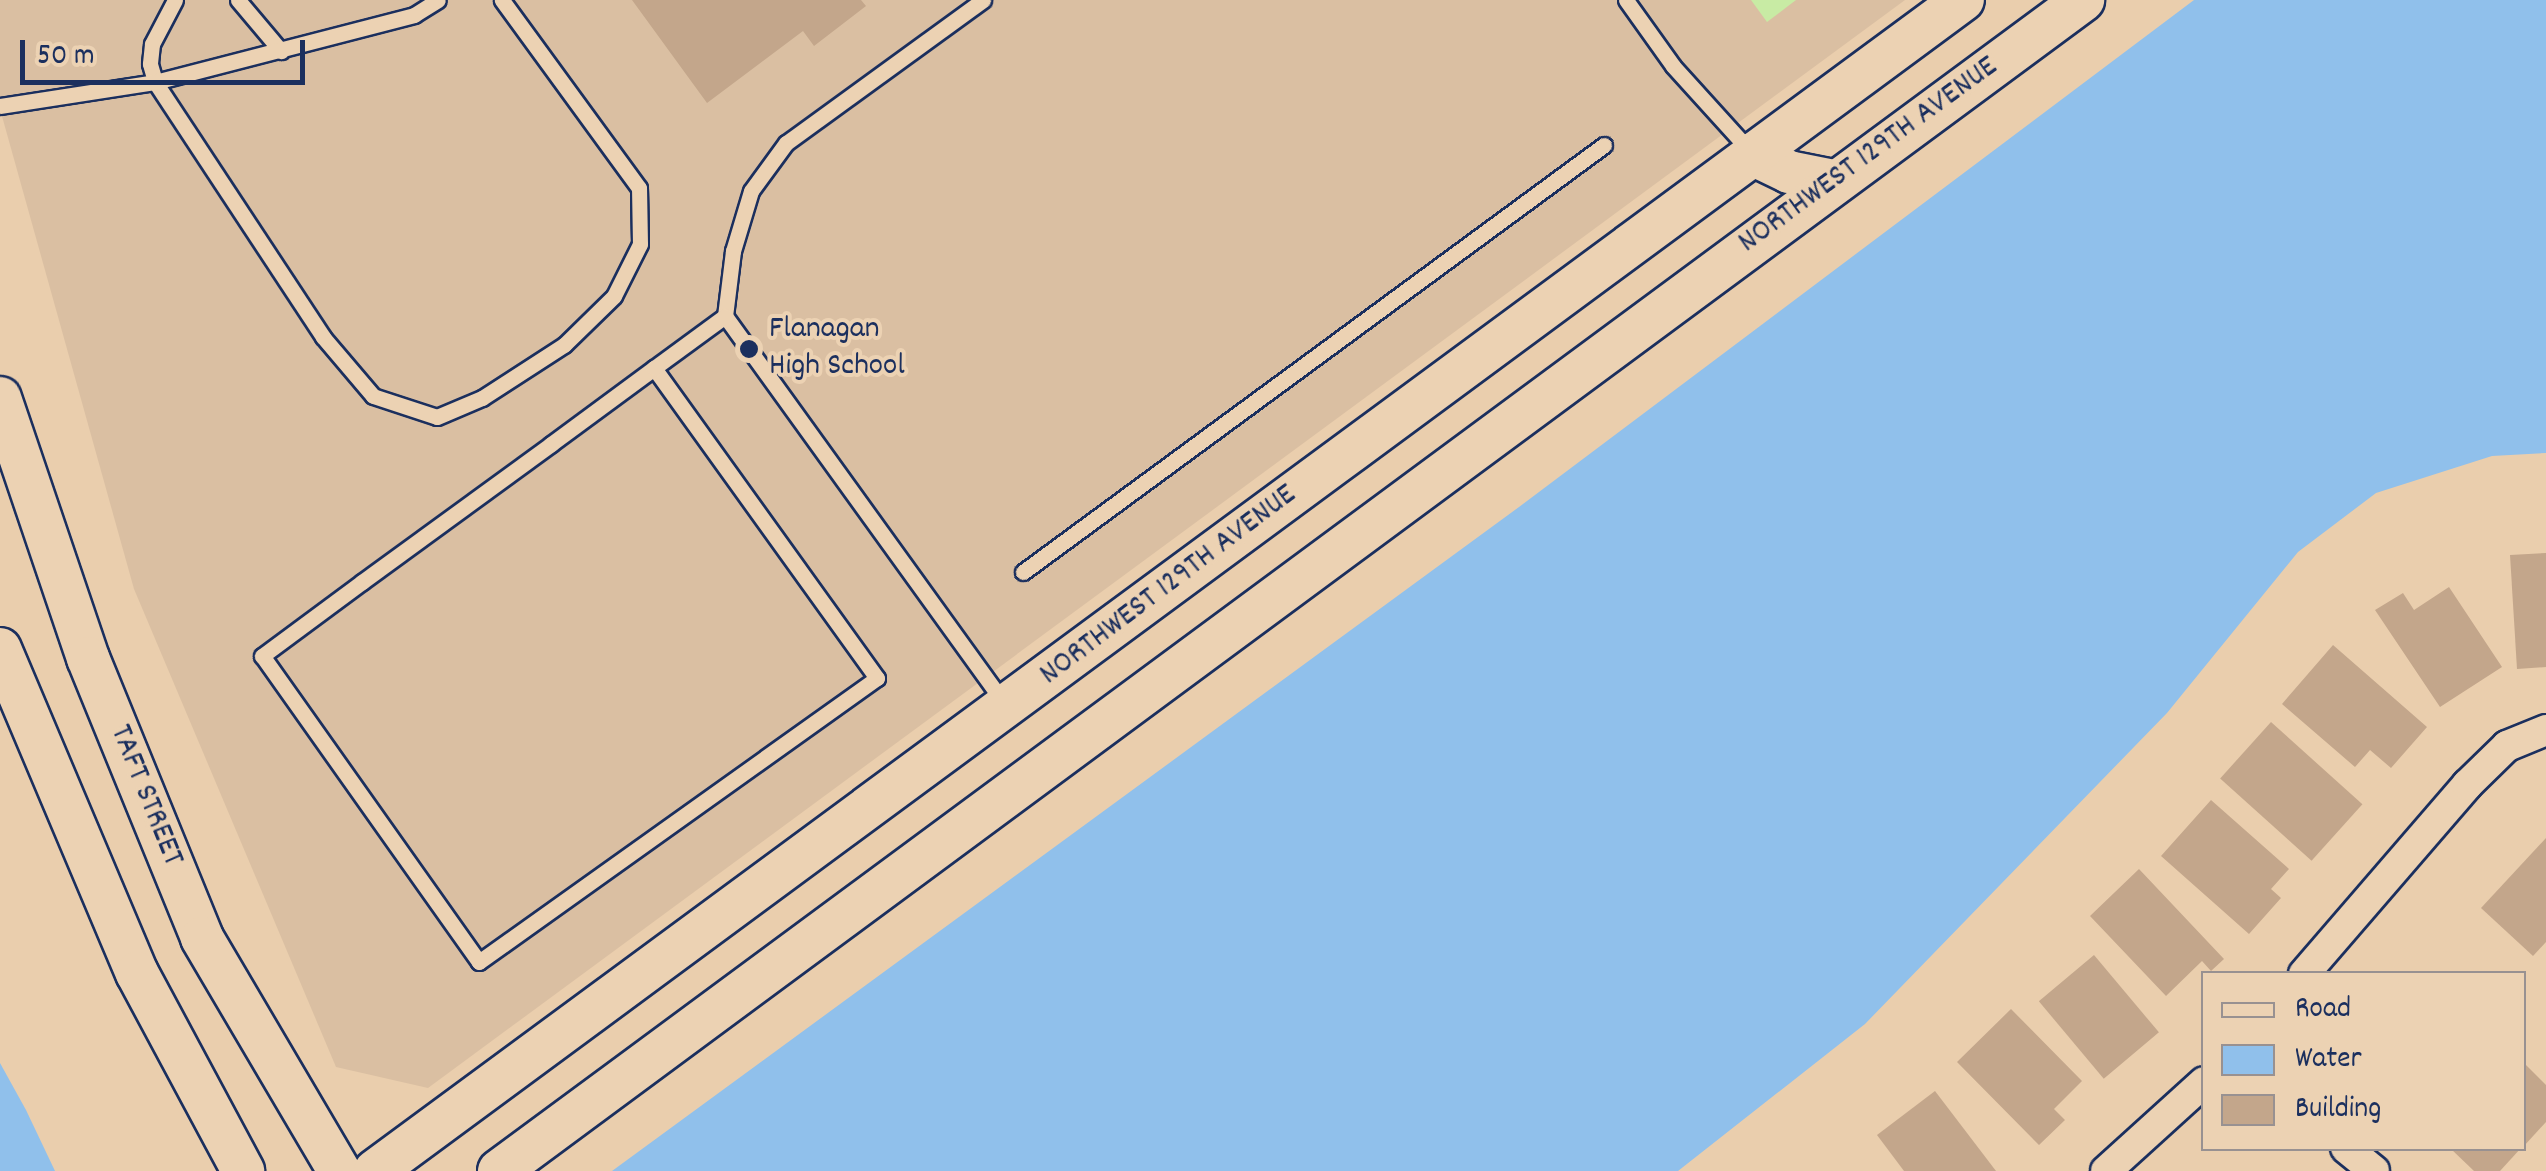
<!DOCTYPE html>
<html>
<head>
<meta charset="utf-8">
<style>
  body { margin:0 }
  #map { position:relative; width:2546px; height:1171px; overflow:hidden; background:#eacead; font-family:Dekko,sans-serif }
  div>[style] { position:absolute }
  .built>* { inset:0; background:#dabfa2 }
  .green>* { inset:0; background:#c8eba4 }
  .water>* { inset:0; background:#90c0eb }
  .building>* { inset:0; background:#c3a68b; transform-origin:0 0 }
  .roads { filter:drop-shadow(2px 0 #1b2f5e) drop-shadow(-2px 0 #1b2f5e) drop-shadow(0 2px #1b2f5e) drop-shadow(0 -2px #1b2f5e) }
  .lane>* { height:15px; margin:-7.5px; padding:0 7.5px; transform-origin:7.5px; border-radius:7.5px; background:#ecd2b3 }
  .street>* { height:30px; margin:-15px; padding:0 15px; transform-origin:15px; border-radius:15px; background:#ecd2b3 }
  .secondary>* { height:42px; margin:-21px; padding:0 21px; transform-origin:21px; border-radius:21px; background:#ecd2b3 }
  .dots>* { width:28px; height:28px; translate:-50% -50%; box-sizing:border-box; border:5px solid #ecd2b3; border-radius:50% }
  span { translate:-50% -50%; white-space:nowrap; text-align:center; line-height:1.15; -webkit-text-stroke:8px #ecd2b3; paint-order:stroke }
  .street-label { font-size:32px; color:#1b2f5e }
  .poi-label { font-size:32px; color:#1b2f5e }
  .left { translate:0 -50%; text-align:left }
  .legend { position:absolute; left:2201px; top:971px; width:325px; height:180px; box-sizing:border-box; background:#ecd2b3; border:2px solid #989191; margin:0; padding:12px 18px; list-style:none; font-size:30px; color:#1b2f5e }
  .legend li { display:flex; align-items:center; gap:20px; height:50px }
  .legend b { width:50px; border:2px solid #989191 }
  .scale { position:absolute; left:20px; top:40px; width:285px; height:45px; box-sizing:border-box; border:5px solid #1b2f5e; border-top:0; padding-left:12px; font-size:30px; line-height:35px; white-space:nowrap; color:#1b2f5e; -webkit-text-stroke:8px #ecd2b3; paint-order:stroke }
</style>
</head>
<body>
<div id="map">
  <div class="built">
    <i style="clip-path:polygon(0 0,1905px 0,428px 1088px,336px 1067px,134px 589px,0 109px)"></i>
  </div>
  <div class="green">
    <i style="clip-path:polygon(1751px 0,1796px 0,1767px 22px)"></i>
  </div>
  <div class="water">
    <i style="clip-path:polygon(2194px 0,2546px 0,2546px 453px,2492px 456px,2376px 493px,2298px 552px,2167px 713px,1865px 1024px,1678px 1171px,612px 1171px,1519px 507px)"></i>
    <i style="clip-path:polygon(0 1063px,26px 1110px,55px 1171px,0 1171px)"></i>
  </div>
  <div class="building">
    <i style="clip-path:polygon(632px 0,861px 0,866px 6px,814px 46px,803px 31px,707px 103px)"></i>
    <i style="clip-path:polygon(2546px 553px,2546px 667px,2517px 669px,2510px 555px)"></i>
    <i style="clip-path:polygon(2449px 587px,2502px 667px,2440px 707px,2375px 610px,2403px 593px,2414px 610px)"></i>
    <i style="clip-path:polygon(2333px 645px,2427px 727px,2391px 768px,2370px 750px,2355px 767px,2282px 704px)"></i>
    <i style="left:2271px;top:722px;width:123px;height:76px;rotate:42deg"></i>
    <i style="clip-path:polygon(2211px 800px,2289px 869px,2271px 889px,2281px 898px,2249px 934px,2161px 856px)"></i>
    <i style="clip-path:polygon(2546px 838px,2546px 942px,2533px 956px,2481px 908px)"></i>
    <i style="clip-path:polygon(2139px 869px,2224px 959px,2211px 971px,2202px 961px,2166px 996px,2090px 916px)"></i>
    <i style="left:2094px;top:955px;width:101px;height:72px;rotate:50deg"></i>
    <i style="clip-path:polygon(2011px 1009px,2082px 1081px,2054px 1109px,2065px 1120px,2039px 1145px,1957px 1062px)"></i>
    <i style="clip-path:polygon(2524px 1063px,2546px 1085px,2546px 1122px,2524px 1146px)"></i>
    <i style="clip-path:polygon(1935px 1091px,1996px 1171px,1904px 1171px,1877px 1135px)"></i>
    <i style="clip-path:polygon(2450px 1148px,2521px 1148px,2500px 1171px,2474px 1171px)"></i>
  </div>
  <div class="roads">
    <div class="lane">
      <i style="left:175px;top:0;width:50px;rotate:117.6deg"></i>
      <i style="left:152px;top:44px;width:20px;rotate:96deg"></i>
      <i style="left:150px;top:64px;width:19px;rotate:74deg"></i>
      <i style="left:155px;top:82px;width:305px;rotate:56.6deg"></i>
      <i style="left:323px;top:337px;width:77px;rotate:49.7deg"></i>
      <i style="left:373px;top:396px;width:67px;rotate:18.2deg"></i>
      <i style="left:437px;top:417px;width:49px;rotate:-22.9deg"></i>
      <i style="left:482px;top:398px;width:98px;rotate:-32.9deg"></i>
      <i style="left:564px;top:345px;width:70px;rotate:-44.4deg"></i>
      <i style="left:614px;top:296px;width:58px;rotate:-63.4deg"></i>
      <i style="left:640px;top:244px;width:56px;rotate:-91deg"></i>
      <i style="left:639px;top:188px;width:233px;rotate:-126.1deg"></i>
      <i style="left:238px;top:0;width:67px;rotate:49.9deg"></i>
      <i style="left:983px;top:0;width:243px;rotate:144deg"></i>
      <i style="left:786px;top:143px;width:59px;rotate:126.1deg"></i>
      <i style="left:751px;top:191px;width:63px;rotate:106.7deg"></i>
      <i style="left:733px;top:251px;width:65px;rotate:97deg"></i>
      <i style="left:725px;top:316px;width:480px;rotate:54.2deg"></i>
      <i style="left:1626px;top:0;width:81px;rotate:54.5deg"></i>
      <i style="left:1673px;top:66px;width:115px;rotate:47.8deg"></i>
      <i style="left:0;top:106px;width:157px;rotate:-8.8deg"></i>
      <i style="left:155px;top:82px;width:268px;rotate:-14.5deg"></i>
      <i style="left:414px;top:15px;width:28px;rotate:-32deg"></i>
      <i style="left:654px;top:368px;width:382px;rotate:54.3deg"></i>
      <i style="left:877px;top:678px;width:489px;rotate:144.5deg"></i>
      <i style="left:479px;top:962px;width:375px;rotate:-125.3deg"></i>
      <i style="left:262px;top:656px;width:124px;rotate:-36.5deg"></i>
      <i style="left:362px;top:582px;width:234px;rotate:-36.1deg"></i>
      <i style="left:551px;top:444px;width:128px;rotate:-36.4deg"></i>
      <i style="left:654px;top:368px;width:88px;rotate:-36.2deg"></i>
      <i style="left:1023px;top:572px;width:721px;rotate:-36.31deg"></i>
    </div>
    <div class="street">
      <i style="left:2304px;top:974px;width:250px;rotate:-49.2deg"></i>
      <i style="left:2467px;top:785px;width:56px;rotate:-44.3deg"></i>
      <i style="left:2507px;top:746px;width:42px;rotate:-22.3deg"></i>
      <i style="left:2346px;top:1148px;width:36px;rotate:39deg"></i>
      <i style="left:2106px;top:1171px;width:132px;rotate:-42.2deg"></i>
    </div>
    <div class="secondary">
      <i style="left:1752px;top:154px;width:41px;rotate:25.9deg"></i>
      <i style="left:1789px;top:172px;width:46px;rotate:11.3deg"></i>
      <i style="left:0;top:398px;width:274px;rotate:71.3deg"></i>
      <i style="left:88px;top:658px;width:302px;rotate:67.8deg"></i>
      <i style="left:202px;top:938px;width:270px;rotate:59.5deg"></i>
      <i style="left:0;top:649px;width:352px;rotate:67.1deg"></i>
      <i style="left:137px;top:973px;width:225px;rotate:61.8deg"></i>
      <i style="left:375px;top:1171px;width:1973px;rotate:-36.41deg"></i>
      <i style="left:499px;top:1171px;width:1970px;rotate:-36.47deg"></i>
    </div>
  </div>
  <div class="dots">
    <i style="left:749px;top:349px;background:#1b2f5e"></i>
  </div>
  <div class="street-label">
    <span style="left:1869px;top:156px;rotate:-36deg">NORTHWEST 129TH AVENUE</span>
    <span style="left:1169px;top:586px;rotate:-37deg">NORTHWEST 129TH AVENUE</span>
    <span style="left:145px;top:796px;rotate:68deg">TAFT STREET</span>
  </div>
  <div class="poi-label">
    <span class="left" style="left:769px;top:349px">Flanagan<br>High School</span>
  </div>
  <ul class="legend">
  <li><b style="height:12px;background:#ecd2b3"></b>Road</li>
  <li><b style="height:28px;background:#90c0eb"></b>Water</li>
  <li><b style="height:28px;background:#c3a68b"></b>Building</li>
  </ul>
  <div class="scale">50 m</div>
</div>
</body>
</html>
